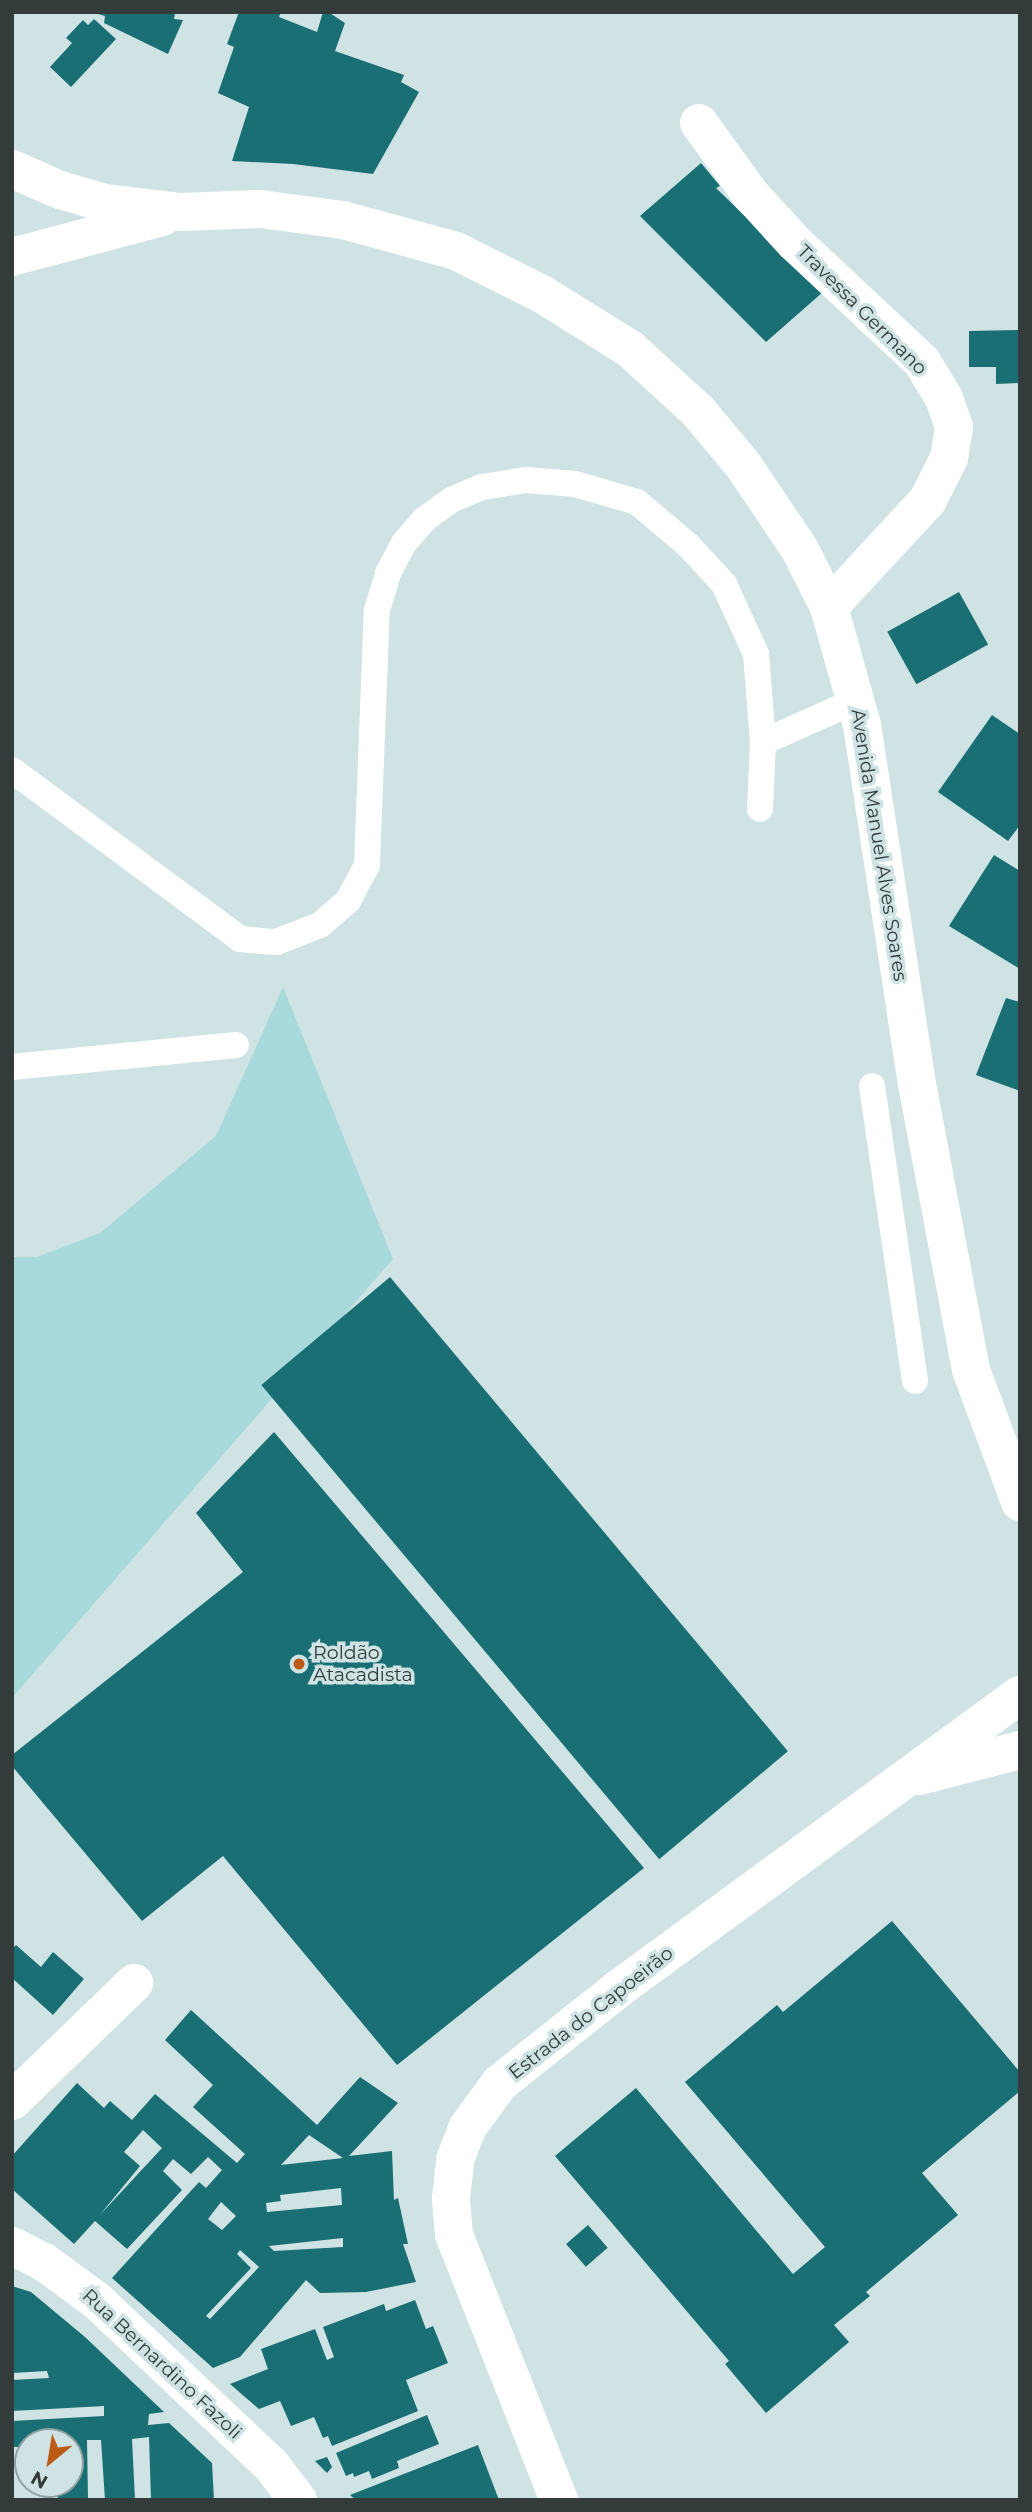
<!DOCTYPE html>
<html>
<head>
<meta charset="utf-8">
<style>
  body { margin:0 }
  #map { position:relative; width:1032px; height:2512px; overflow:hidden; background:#cfe3e4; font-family:Montserrat,sans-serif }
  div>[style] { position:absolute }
  .green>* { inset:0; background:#a8d9db }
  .building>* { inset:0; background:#196f73; transform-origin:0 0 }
  .lane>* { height:26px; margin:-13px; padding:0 13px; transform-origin:13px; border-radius:13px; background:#fff }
  .street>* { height:38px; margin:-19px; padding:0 19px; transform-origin:19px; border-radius:19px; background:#fff }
  .secondary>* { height:38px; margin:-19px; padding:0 19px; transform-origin:19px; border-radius:19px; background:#fff }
  .dots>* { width:19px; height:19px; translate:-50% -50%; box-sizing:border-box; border:4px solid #cfe3e4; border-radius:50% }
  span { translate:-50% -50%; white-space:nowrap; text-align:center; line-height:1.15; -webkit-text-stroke:7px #cfe3e4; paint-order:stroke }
  .street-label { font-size:19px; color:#333b3b }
  .poi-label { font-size:19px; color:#333b3b }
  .left { translate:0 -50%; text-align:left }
  .frame { position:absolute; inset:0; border:14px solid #333b3b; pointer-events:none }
  .north { position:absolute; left:14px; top:2428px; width:70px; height:70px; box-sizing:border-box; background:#cfe3e4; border:2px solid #91a0a0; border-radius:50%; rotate:210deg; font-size:19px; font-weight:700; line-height:28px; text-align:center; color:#333b3b }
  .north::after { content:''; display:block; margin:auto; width:24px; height:32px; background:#bb5b17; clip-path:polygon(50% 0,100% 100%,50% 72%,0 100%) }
</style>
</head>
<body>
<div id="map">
  <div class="green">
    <i style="clip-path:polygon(283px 987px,393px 1259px,12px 1698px,12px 1257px,37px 1257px,100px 1233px,216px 1136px)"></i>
  </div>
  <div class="building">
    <i style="clip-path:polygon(91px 12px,170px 12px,175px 14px,174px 19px,183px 20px,168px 54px,104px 23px,105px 16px)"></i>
    <i style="clip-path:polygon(239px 12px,275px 12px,280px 14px,279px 17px,317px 32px,323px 12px,328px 12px,345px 23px,335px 51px,404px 75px,401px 82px,419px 92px,373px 174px,293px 164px,232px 161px,249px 107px,218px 93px,234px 47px,227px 44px)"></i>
    <i style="clip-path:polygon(94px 19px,116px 39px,71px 87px,50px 67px,72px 43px,66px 38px,83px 20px,88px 25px)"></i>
    <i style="clip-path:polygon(701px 163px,720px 186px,716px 188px,823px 292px,766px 342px,640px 216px)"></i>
    <i style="clip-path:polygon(1020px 330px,1020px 383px,996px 384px,996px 367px,969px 367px,969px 331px)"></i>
    <i style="left:959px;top:592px;width:60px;height:82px;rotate:61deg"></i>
    <i style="clip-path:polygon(992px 715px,1020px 734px,1020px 825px,1008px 841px,938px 792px)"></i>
    <i style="clip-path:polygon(994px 855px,1020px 871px,1020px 969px,949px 926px)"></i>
    <i style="clip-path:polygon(1006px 998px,1020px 1002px,1020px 1091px,976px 1075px)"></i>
    <i style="left:390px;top:1277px;width:619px;height:168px;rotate:50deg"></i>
    <i style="clip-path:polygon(274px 1432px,644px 1868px,397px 2065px,223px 1856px,142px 1921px,12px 1766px,12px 1755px,243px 1572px,196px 1513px)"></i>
    <i style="clip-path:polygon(892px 1921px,1020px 2072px,1020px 2091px,922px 2173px,958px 2215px,866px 2292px,870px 2296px,834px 2325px,849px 2342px,766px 2413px,725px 2364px,729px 2361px,555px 2156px,636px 2088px,793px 2274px,825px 2247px,685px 2082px,777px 2005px,783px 2012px)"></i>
    <i style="clip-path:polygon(16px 1945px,41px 1967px,53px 1952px,84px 1979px,53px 2015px,12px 1978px,12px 1949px)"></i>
    <i style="clip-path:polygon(evenodd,191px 2010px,317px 2125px,360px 2077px,398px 2103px,349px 2156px,392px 2151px,394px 2200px,398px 2198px,408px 2244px,403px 2244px,416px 2282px,366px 2292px,320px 2293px,306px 2280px,240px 2357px,213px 2368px,112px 2278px,199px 2182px,206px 2188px,222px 2170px,208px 2157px,191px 2174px,173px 2159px,163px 2171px,182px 2190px,127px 2249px,95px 2221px,74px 2244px,12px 2189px,12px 2156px,77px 2083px,104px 2108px,110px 2101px,132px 2120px,155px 2094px,237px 2163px,245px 2154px,193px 2107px,213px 2085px,165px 2040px,191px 2010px,143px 2130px,162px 2148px,99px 2216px,140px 2166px,124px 2152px,143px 2130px,191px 2010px,309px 2135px,343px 2158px,281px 2165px,309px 2135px,191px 2010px,341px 2188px,342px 2205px,267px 2212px,266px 2203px,281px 2201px,280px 2195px,341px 2188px,191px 2010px,221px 2202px,236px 2216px,222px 2230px,208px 2219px,221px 2202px,191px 2010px,343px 2238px,343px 2247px,274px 2251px,269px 2246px,343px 2238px,191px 2010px,240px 2250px,259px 2267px,210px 2319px,206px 2316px,251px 2268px,237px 2254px,240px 2250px)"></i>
    <i style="left:588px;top:2225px;width:30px;height:29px;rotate:49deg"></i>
    <i style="clip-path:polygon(12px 2286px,31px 2292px,85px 2337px,164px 2412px,149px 2414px,148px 2425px,169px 2423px,212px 2463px,214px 2500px,151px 2500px,149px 2437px,132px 2439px,135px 2500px,105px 2500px,101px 2440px,87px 2440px,88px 2500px,58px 2500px,57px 2484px,70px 2484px,70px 2442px,28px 2442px,28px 2447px,12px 2447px,12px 2421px,104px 2416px,104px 2406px,12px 2411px,12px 2380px,49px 2378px,47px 2371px,12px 2373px)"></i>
    <i style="clip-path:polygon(415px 2300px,426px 2329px,433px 2326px,448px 2363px,406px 2380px,418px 2411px,332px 2446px,328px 2436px,323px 2438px,314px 2417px,291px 2426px,280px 2401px,259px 2409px,230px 2384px,268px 2369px,261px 2349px,315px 2329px,327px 2360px,334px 2357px,323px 2327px,384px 2304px,386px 2311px)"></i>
    <i style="clip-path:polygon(427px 2415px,439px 2444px,397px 2461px,399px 2468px,372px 2479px,369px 2471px,354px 2477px,353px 2473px,346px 2476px,336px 2453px)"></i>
    <i style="clip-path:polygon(478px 2445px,499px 2500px,356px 2500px,350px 2495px)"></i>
    <i style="clip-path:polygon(327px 2457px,332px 2467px,327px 2473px,315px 2461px)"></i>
  </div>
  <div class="lane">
    <i style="left:763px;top:742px;width:101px;rotate:-24deg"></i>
    <i style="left:12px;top:770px;width:284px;rotate:36.5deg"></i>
    <i style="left:240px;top:939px;width:36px;rotate:5deg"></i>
    <i style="left:276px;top:942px;width:47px;rotate:-21.1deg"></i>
    <i style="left:320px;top:925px;width:37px;rotate:-41deg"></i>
    <i style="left:348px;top:901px;width:41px;rotate:-62.2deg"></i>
    <i style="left:367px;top:865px;width:255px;rotate:-87.8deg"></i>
    <i style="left:377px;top:610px;width:39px;rotate:-73deg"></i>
    <i style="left:388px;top:573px;width:34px;rotate:-62deg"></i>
    <i style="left:404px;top:543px;width:32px;rotate:-49deg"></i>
    <i style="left:425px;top:519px;width:32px;rotate:-36deg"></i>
    <i style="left:451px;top:500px;width:34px;rotate:-23deg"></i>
    <i style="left:482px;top:487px;width:45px;rotate:-9deg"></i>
    <i style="left:526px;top:480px;width:49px;rotate:4.7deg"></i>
    <i style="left:575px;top:484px;width:65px;rotate:16.2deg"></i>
    <i style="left:637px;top:502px;width:68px;rotate:40.2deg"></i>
    <i style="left:689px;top:546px;width:52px;rotate:47.4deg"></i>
    <i style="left:724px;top:584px;width:77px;rotate:65.4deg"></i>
    <i style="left:756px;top:654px;width:88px;rotate:85.5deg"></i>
    <i style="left:763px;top:742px;width:67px;rotate:92.6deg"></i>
    <i style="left:12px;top:1067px;width:225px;rotate:-5.6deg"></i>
    <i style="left:872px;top:1086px;width:298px;rotate:81.7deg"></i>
  </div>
  <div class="street">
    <i style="left:699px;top:123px;width:89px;rotate:54.2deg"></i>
    <i style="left:751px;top:195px;width:65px;rotate:47.5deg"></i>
    <i style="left:795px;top:243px;width:174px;rotate:43.1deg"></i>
    <i style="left:922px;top:362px;width:42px;rotate:58.6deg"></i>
    <i style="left:944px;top:398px;width:31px;rotate:71deg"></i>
    <i style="left:954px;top:427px;width:31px;rotate:99deg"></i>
    <i style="left:949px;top:458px;width:47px;rotate:116.6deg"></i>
    <i style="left:928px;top:500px;width:146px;rotate:132.8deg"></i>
    <i style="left:919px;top:1776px;width:104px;rotate:-14.4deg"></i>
    <i style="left:12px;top:2101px;width:170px;rotate:-44deg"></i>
    <i style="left:12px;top:2246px;width:36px;rotate:27deg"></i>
    <i style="left:44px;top:2262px;width:64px;rotate:36.2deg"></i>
    <i style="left:96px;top:2300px;width:241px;rotate:43.3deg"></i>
    <i style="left:271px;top:2465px;width:44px;rotate:52.4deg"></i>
    <i style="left:559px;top:2500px;width:285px;rotate:-111.6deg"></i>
    <i style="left:454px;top:2235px;width:36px;rotate:-95deg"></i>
    <i style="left:451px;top:2199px;width:39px;rotate:-84deg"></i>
    <i style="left:455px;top:2160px;width:34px;rotate:-69deg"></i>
    <i style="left:467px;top:2128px;width:56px;rotate:-53.7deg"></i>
    <i style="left:500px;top:2083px;width:151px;rotate:-38.5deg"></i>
    <i style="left:618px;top:1989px;width:498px;rotate:-36.2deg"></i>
  </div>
  <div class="secondary">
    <i style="left:12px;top:169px;width:52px;rotate:23.6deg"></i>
    <i style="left:60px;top:190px;width:47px;rotate:16.1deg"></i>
    <i style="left:105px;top:203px;width:77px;rotate:6.8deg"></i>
    <i style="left:181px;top:212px;width:79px;rotate:-2.2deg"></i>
    <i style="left:260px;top:209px;width:84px;rotate:7.5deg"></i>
    <i style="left:343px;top:220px;width:117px;rotate:15.3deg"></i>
    <i style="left:456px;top:251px;width:96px;rotate:26.6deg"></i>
    <i style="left:542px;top:294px;width:104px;rotate:32deg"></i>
    <i style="left:630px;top:349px;width:92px;rotate:42.4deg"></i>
    <i style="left:698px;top:411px;width:70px;rotate:50.2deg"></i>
    <i style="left:743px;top:465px;width:100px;rotate:56deg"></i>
    <i style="left:799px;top:548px;width:66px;rotate:63deg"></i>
    <i style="left:829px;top:607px;width:123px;rotate:74.4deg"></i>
    <i style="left:862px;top:725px;width:363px;rotate:81.3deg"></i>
    <i style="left:917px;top:1084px;width:291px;rotate:79.3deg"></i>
    <i style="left:971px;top:1370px;width:141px;rotate:69.6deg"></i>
    <i style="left:12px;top:257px;width:155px;rotate:-14.9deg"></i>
  </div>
  <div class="dots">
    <i style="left:299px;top:1664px;background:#bb5b17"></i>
  </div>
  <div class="street-label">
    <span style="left:862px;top:310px;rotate:45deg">Travessa Germano</span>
    <span style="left:879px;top:845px;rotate:81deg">Avenida Manuel Alves Soares</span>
    <span style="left:591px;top:2013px;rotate:-38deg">Estrada do Capoeirão</span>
    <span style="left:162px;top:2364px;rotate:43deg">Rua Bernardino Fazoli</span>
  </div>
  <div class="poi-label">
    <span class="left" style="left:313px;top:1664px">Roldão<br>Atacadista</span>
  </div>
  <div class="frame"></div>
  <div class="north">N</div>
</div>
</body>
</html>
